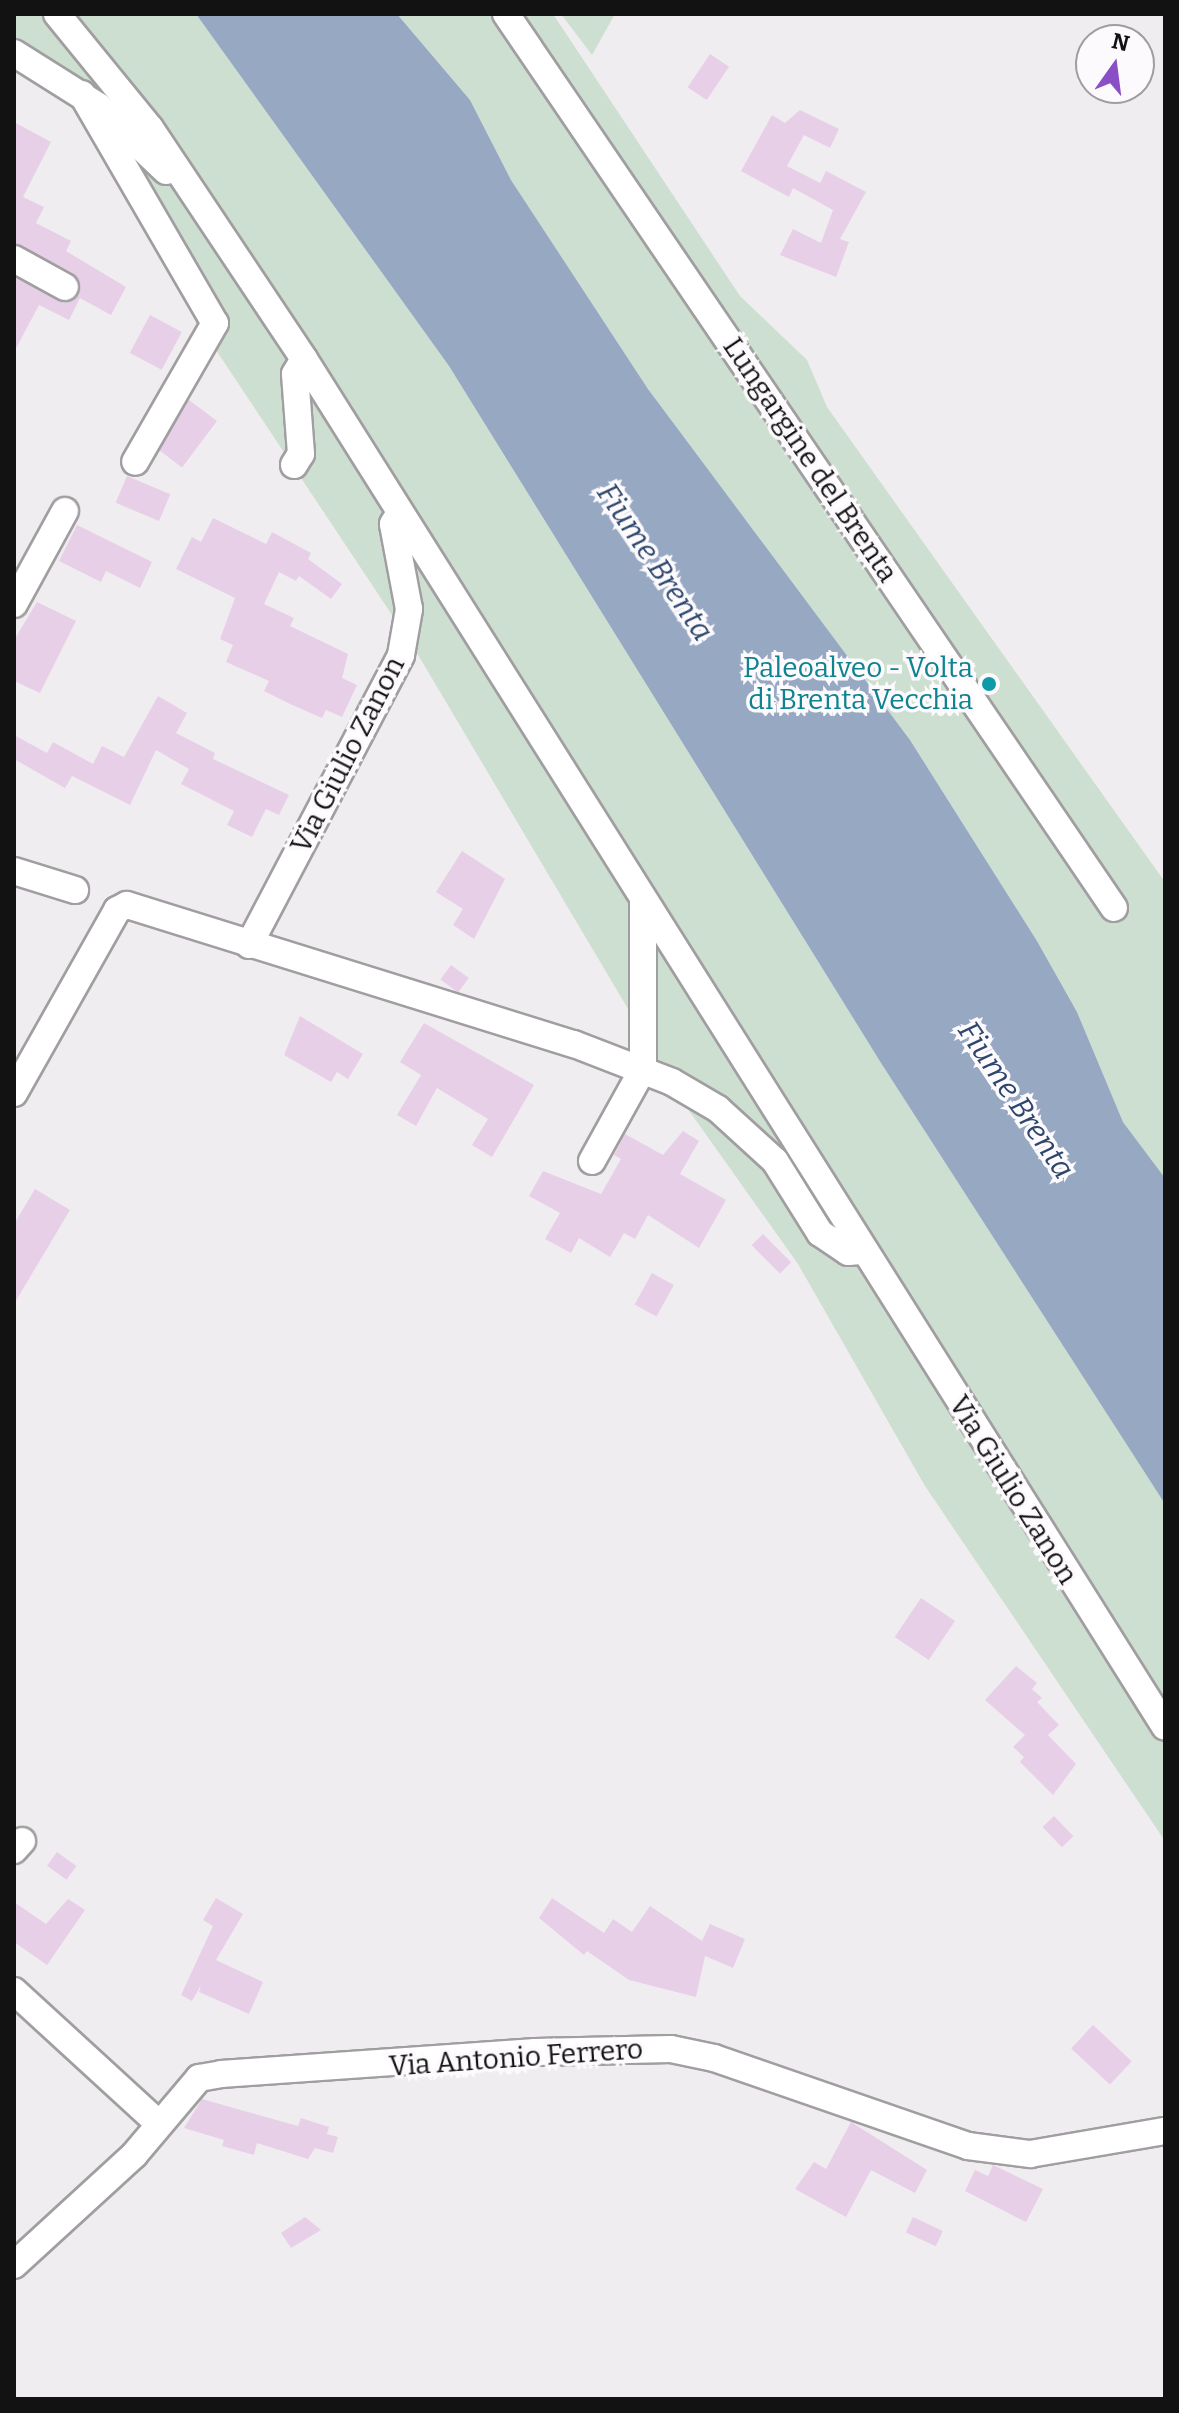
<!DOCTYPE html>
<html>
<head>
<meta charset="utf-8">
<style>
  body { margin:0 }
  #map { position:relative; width:1179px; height:2413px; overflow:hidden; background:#f0edf0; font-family:Bitter,serif }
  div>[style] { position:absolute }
  .green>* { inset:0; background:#cddfd0 }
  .water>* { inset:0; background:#97a8c2 }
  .building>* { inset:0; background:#e7cfe8; transform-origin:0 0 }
  .roads { filter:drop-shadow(2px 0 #a19ea1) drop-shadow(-2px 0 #a19ea1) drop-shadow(0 2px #a19ea1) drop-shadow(0 -2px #a19ea1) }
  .minor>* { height:26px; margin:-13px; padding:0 13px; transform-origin:13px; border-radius:13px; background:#fff }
  .dots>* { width:22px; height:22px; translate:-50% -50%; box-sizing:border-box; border:4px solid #fdfafd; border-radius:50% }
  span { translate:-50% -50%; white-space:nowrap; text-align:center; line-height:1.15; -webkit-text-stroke:7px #fdfafd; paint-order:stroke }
  .street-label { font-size:28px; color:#131213 }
  .culture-label { font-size:28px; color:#0d838f }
  .right { translate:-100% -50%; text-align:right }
  .water-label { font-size:30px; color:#2d466c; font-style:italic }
  .frame { position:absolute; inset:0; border:16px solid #131213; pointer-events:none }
  .north { position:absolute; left:1075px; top:24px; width:80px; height:80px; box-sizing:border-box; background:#fdfafd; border:2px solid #9f9d9f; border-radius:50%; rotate:14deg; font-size:22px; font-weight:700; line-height:32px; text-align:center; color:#131213 }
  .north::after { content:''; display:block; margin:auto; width:28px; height:36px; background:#8a4fc6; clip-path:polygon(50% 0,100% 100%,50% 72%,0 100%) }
</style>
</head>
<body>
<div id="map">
  <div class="green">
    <i style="clip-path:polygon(14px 14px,196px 14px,449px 366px,881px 1063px,1165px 1504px,1165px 1841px,925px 1486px,798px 1264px,685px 1105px,414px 648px,202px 329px,69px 97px,14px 36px)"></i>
    <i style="clip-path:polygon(397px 14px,553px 14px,740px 296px,807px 360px,827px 407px,1165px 882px,1165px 1178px,1123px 1122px,1077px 1012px,1037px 941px,910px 740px,648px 389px,511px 180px,470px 100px)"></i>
    <i style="clip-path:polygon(561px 14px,615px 14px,592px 55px)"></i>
  </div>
  <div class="water">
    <i style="clip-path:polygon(196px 14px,397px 14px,470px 100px,511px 180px,648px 389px,910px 740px,1037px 941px,1077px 1012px,1123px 1122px,1165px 1178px,1165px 1504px,881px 1063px,449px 366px)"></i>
  </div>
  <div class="building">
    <i style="left:710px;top:54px;width:23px;height:40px;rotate:34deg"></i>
    <i style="clip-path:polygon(800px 110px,839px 129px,830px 148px,804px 135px,787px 166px,820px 183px,826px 171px,866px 192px,840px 239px,849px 242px,836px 277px,780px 255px,793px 229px,821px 243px,833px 210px,793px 188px,789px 197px,741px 171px,772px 115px,785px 123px)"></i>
    <i style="clip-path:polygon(14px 122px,51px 142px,23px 197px,44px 207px,36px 223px,71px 241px,66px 251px,126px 287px,111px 315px,80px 298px,69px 320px,39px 305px,14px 352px,14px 277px,65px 303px,81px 287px,73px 273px,14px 243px)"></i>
    <i style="left:150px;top:315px;width:36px;height:43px;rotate:28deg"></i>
    <i style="left:189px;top:400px;width:35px;height:58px;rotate:37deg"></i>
    <i style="left:127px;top:476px;width:47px;height:29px;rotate:23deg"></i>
    <i style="clip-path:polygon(213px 518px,266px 544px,272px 532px,311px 553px,308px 559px,342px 584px,331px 599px,299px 576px,296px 581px,279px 572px,264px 604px,294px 618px,290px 626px,348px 654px,342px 678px,357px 685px,342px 717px,326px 710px,322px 718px,290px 704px,264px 691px,269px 681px,226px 662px,233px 645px,220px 639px,235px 598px,176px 569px,192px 537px,201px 542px)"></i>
    <i style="clip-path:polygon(77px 525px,152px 562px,140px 588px,106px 571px,101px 582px,59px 561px)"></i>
    <i style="clip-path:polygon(37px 602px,76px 621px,40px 693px,14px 681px,14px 640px)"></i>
    <i style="clip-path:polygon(158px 696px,187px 713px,176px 733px,215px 753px,213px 759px,289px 795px,279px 815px,266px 809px,252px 837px,227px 825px,234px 811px,181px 784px,189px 769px,156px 750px,130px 805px,72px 776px,65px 788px,14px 759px,14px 735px,47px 753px,53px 742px,93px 764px,102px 746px,124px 757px)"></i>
    <i style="clip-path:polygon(462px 851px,505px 879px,474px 939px,453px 925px,463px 909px,436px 892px)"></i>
    <i style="left:451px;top:965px;width:22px;height:18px;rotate:36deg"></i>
    <i style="clip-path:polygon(300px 1016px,363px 1054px,348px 1079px,337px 1072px,331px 1082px,284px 1055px)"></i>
    <i style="clip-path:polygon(424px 1023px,534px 1085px,492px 1157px,472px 1145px,488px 1119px,437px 1088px,416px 1126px,397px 1115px,421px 1075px,400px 1062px)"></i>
    <i style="clip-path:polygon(683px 1131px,699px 1141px,680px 1174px,726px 1200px,699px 1248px,648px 1215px,635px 1239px,624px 1233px,610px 1257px,579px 1238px,571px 1253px,545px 1239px,560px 1213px,529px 1196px,543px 1171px,601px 1194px,621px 1159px,614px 1155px,625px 1134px,663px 1155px)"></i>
    <i style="clip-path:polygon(35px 1189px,70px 1210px,14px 1304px,14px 1224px)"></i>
    <i style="left:763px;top:1234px;width:40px;height:16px;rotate:45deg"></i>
    <i style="left:652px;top:1273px;width:25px;height:36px;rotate:29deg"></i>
    <i style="left:921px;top:1598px;width:41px;height:47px;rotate:34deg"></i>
    <i style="clip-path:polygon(1016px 1666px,1037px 1683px,1032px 1689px,1042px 1698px,1037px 1702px,1059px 1725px,1048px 1735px,1076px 1764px,1053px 1795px,1020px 1762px,1024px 1757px,1013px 1747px,1025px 1735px,985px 1700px)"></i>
    <i style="left:1054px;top:1816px;width:28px;height:16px;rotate:46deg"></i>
    <i style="left:57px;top:1852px;width:24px;height:17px;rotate:36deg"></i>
    <i style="clip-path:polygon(216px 1898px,243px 1914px,216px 1960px,263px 1982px,249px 2014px,199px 1992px,201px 1985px,192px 2001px,181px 1995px,213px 1926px,203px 1920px)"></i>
    <i style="clip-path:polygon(552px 1898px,604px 1933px,613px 1919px,632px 1932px,650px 1906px,702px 1941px,710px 1924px,745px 1939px,733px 1968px,705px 1956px,696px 1997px,629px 1980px,587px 1951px,584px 1955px,539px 1918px)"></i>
    <i style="clip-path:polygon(68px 1899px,85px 1910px,47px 1965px,14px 1942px,14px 1902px,46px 1924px)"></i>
    <i style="left:1093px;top:2025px;width:53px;height:32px;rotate:43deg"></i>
    <i style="clip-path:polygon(202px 2099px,298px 2126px,301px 2118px,329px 2127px,327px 2134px,338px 2137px,333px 2153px,315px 2148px,308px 2159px,257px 2143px,254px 2155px,222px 2146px,224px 2140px,184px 2128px)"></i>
    <i style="clip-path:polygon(851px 2122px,927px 2170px,915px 2193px,871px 2170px,846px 2217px,795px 2189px,814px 2162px,826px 2169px)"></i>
    <i style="clip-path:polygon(993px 2165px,1043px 2189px,1026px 2222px,965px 2191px,975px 2170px,988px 2176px)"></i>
    <i style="clip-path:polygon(305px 2217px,321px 2230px,291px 2248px,281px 2233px)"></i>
    <i style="left:913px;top:2217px;width:33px;height:17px;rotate:25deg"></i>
  </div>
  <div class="roads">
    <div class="minor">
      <i style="left:57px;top:14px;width:147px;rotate:50.8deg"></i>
      <i style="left:150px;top:128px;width:278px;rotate:56.3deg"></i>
      <i style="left:304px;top:359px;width:1616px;rotate:57.81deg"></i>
      <i style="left:506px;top:14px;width:1081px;rotate:55.78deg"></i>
      <i style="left:14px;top:53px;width:99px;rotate:32.2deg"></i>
      <i style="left:98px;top:106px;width:94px;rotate:43.7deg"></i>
      <i style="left:82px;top:94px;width:265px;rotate:59.9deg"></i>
      <i style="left:215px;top:323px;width:160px;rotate:119.9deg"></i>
      <i style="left:14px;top:259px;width:58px;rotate:28.8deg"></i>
      <i style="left:294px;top:465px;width:13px;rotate:-58deg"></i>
      <i style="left:301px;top:454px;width:80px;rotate:-94.3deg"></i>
      <i style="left:295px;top:374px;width:17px;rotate:-59deg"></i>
      <i style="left:14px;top:604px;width:106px;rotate:-61.3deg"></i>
      <i style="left:14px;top:871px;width:64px;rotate:17.3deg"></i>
      <i style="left:249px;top:945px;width:327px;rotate:-62.3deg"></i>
      <i style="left:401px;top:655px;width:47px;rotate:-80.1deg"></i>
      <i style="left:409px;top:609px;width:86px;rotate:-100.7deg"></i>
      <i style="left:393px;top:524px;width:13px;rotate:-58deg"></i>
      <i style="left:14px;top:1093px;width:210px;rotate:-60.6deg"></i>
      <i style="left:117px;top:910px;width:11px;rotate:-27deg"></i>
      <i style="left:127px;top:905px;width:468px;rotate:17.3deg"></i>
      <i style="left:574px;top:1044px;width:105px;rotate:21.2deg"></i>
      <i style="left:672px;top:1082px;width:53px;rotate:30.4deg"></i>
      <i style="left:718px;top:1109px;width:77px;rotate:42.4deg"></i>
      <i style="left:775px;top:1161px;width:85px;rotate:58deg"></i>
      <i style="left:820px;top:1233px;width:34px;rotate:34deg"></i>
      <i style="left:848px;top:1252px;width:16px;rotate:-4deg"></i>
      <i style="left:592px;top:1161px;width:105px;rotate:-61deg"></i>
      <i style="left:643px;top:1069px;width:170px;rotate:-90deg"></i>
      <i style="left:14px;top:1850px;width:12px;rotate:-48deg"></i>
      <i style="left:14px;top:1991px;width:195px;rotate:42.5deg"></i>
      <i style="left:14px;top:2265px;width:163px;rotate:-42.5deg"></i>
      <i style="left:134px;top:2155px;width:101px;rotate:-49.8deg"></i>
      <i style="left:199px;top:2078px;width:22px;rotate:-10deg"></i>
      <i style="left:221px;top:2074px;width:315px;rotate:-4deg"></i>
      <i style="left:535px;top:2052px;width:136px;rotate:-1.3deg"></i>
      <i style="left:671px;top:2049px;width:44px;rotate:11.8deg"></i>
      <i style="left:714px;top:2058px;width:269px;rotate:19.1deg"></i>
      <i style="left:968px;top:2146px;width:63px;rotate:7.4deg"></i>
      <i style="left:1030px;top:2154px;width:137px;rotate:-9.7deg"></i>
    </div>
  </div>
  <div class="dots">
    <i style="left:989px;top:684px;background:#0f9aa8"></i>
  </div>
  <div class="street-label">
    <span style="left:810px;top:460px;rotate:56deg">Lungargine del Brenta</span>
    <span style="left:348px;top:755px;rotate:-63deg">Via Giulio Zanon</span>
    <span style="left:1013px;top:1490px;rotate:58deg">Via Giulio Zanon</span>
    <span style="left:516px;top:2058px;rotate:-4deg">Via Antonio Ferrero</span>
  </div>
  <div class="culture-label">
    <span class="right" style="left:973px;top:684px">Paleoalveo - Volta<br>di Brenta Vecchia</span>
  </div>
  <div class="water-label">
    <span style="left:655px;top:562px;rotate:56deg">Fiume Brenta</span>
    <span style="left:1016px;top:1100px;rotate:56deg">Fiume Brenta</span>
  </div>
  <div class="frame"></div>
  <div class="north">N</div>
</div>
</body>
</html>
